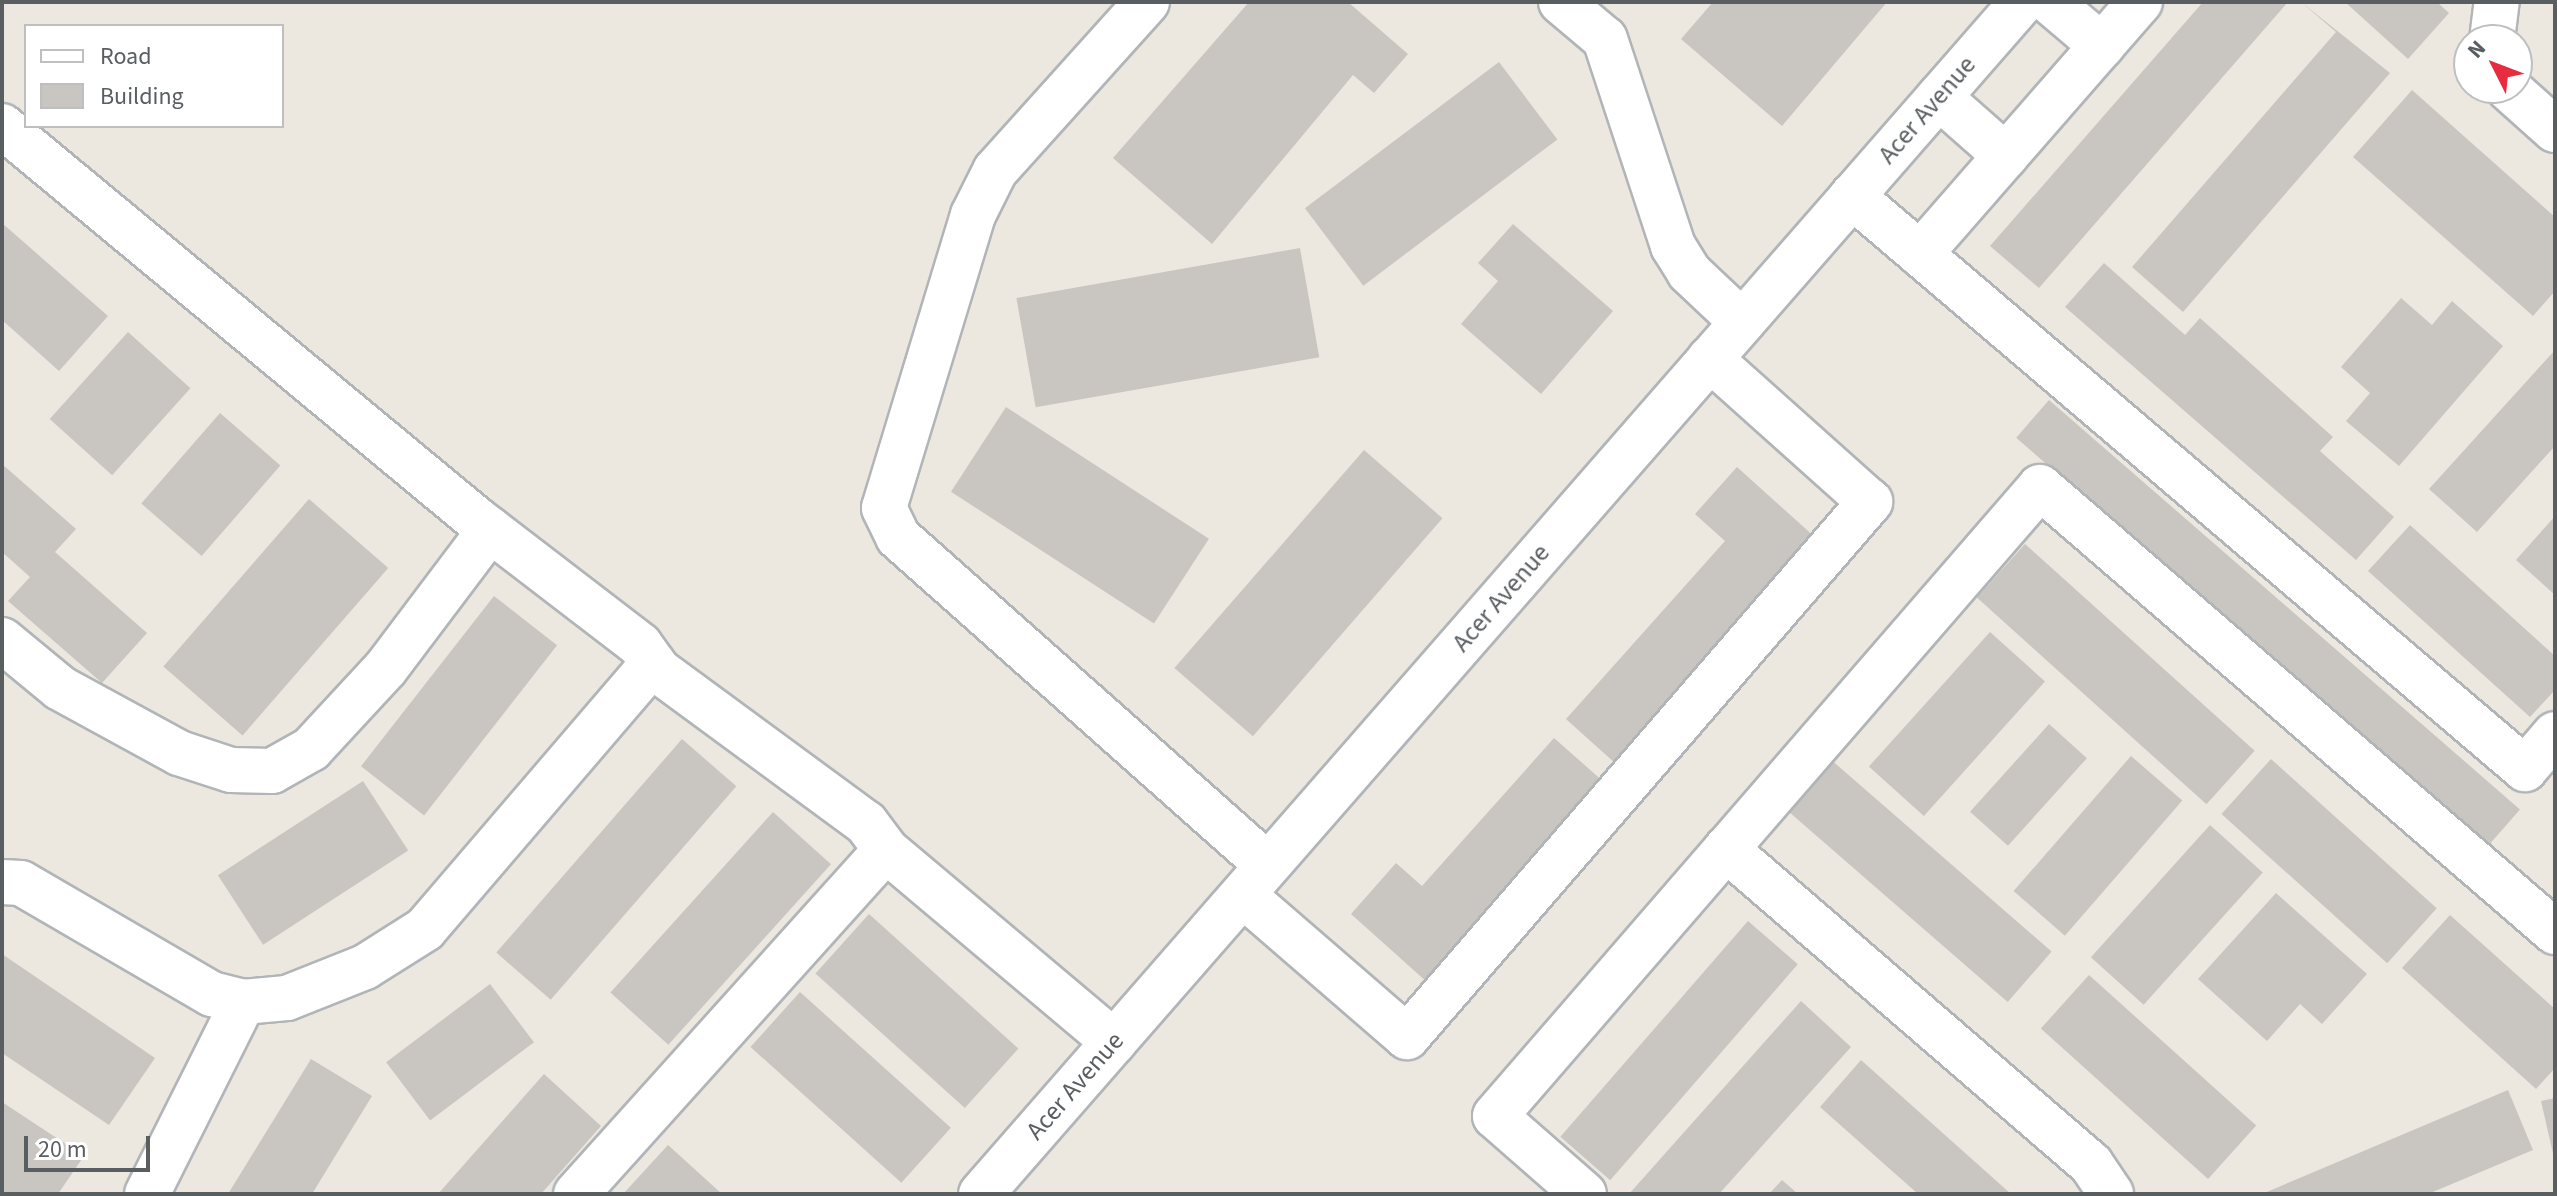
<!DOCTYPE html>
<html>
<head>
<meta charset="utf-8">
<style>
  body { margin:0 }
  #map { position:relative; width:2557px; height:1196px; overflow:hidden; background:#ece8e0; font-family:"Source Sans 3",sans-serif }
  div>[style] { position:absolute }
  .building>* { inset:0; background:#c9c5c0; transform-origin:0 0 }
  .roads { filter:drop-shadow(2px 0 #b1b5b8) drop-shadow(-2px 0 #b1b5b8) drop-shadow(0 2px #b1b5b8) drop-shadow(0 -2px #b1b5b8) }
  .minor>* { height:44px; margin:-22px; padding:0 22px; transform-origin:22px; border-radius:22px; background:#fff }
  span { translate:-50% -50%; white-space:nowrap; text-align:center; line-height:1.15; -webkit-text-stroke:6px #fff; paint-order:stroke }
  .street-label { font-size:26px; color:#595e61 }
  .frame { position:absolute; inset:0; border:4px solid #595e61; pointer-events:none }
  .legend { position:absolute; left:24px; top:24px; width:260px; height:104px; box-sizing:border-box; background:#fff; border:2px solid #bdbfc0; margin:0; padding:10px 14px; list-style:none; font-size:24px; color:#595e61 }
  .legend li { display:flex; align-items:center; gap:16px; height:40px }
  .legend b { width:40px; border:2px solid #bdbfc0 }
  .north { position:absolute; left:2453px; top:24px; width:80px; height:80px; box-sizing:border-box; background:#fff; border:2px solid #bdbfc0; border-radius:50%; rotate:312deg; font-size:22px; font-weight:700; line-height:32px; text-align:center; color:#595e61 }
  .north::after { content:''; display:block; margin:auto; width:28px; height:36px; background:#e62c3e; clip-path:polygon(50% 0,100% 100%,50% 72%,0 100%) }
  .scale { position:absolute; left:24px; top:1136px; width:126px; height:36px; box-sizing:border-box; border:4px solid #595e61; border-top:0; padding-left:10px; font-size:24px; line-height:28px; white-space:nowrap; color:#595e61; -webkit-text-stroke:6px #fff; paint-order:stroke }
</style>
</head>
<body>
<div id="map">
  <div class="building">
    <i style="clip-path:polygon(1249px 2px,1348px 2px,1408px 54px,1374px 93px,1353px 75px,1212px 244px,1113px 158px)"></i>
    <i style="clip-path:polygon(1713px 2px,1887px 2px,1782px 126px,1681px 39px)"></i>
    <i style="clip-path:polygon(2203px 2px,2288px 2px,2039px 288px,1990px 246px)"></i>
    <i style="clip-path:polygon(2301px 2px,2390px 73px,2183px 312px,2132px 267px,2336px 32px)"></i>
    <i style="clip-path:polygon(2345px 2px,2437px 2px,2449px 13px,2408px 59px)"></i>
    <i style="left:1499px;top:62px;width:97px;height:243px;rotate:53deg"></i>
    <i style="clip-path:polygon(2412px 90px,2555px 217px,2555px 291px,2533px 316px,2353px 157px)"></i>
    <i style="clip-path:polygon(2px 223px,108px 316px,59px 371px,2px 320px)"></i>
    <i style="clip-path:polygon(1513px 224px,1613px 311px,1541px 394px,1461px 324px,1498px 281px,1478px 263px)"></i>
    <i style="left:1300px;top:248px;width:111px;height:288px;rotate:80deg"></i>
    <i style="clip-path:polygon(2104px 263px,2185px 335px,2200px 318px,2333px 437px,2320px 451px,2394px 517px,2356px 560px,2065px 307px)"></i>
    <i style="clip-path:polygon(2401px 298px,2432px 325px,2452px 301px,2503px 346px,2399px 466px,2346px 421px,2370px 393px,2341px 367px)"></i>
    <i style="left:128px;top:332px;width:84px;height:117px;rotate:42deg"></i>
    <i style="clip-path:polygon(2555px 350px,2555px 446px,2477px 532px,2429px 489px)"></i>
    <i style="left:2049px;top:400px;width:624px;height:50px;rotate:41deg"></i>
    <i style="left:1006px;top:407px;width:242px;height:101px;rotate:33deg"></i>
    <i style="left:220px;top:413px;width:80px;height:120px;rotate:41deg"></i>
    <i style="left:1364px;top:450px;width:104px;height:289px;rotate:41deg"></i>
    <i style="clip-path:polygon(2px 464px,76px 529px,55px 552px,147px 633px,102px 683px,8px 601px,30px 577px,2px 552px)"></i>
    <i style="clip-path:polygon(1737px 467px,1817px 539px,1616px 764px,1566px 719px,1725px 541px,1695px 514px)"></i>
    <i style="left:309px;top:499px;width:105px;height:222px;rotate:41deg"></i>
    <i style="clip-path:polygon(2555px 516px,2555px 595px,2516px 560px)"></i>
    <i style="clip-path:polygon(2410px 525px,2555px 656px,2555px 690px,2530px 717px,2368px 571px)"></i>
    <i style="left:2025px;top:544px;width:309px;height:72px;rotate:42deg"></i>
    <i style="left:494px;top:596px;width:80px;height:216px;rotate:38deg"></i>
    <i style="left:1990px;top:632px;width:74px;height:181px;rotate:42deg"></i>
    <i style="left:2049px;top:724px;width:51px;height:118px;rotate:42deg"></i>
    <i style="clip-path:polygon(1554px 738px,1605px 783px,1428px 983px,1351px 914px,1396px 863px,1422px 886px)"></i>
    <i style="left:682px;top:739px;width:72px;height:283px;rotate:41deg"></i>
    <i style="left:2131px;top:756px;width:68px;height:179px;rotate:41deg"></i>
    <i style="left:1829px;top:758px;width:295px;height:67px;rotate:41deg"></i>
    <i style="left:2271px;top:759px;width:223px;height:74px;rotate:42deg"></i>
    <i style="left:363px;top:781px;width:83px;height:173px;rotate:57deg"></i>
    <i style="left:773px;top:812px;width:78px;height:243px;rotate:42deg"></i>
    <i style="left:2210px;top:825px;width:71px;height:178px;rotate:42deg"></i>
    <i style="clip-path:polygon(2276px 893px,2367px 974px,2322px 1024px,2300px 1004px,2267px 1041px,2198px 979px)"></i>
    <i style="left:869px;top:914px;width:201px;height:80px;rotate:42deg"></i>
    <i style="clip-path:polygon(2450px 915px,2555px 1009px,2555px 1068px,2536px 1089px,2402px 968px)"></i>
    <i style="left:1748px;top:921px;width:66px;height:286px;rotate:41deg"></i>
    <i style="clip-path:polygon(2px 954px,155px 1058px,109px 1125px,2px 1053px)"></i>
    <i style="left:2089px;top:975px;width:225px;height:72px;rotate:42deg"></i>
    <i style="left:490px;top:984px;width:73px;height:130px;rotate:53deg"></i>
    <i style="left:800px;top:992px;width:203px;height:74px;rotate:42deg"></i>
    <i style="clip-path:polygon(1801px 1001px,1851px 1047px,1719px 1194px,1629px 1194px)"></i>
    <i style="clip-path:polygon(311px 1059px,372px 1096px,312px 1194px,228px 1194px)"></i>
    <i style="clip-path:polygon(1861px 1060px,2011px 1194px,1918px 1194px,1820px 1107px)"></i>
    <i style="clip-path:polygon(544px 1074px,601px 1126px,541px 1194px,438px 1194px)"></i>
    <i style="clip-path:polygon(2508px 1090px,2533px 1150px,2428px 1194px,2262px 1194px)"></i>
    <i style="clip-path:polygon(2555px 1098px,2555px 1158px,2554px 1158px,2541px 1101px)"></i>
    <i style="clip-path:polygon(2px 1102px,84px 1156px,58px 1194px,2px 1194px)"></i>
    <i style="clip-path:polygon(668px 1145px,722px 1194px,623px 1194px)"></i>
    <i style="clip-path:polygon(1782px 1180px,1798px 1194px,1769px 1194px)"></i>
  </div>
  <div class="roads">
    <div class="minor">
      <i style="left:1147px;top:2px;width:227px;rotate:132deg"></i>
      <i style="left:995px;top:171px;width:49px;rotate:116.6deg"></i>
      <i style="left:973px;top:215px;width:306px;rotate:106.9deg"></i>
      <i style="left:884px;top:508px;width:32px;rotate:64deg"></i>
      <i style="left:898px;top:537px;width:494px;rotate:41.6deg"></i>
      <i style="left:1561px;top:2px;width:57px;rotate:40.1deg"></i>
      <i style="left:1605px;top:39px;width:218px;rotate:71.8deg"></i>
      <i style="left:1673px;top:246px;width:31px;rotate:58deg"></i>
      <i style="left:1689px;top:272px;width:73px;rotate:43.3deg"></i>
      <i style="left:2050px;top:2px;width:68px;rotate:40.2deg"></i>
      <i style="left:2492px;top:40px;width:38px;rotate:-83deg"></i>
      <i style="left:2508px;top:88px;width:63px;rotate:41.8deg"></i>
      <i style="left:1939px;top:97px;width:89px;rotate:41.4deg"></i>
      <i style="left:2px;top:126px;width:616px;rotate:39.66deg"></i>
      <i style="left:476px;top:519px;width:207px;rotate:37.5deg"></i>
      <i style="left:640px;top:645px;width:32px;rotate:54deg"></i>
      <i style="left:659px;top:671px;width:257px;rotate:36.3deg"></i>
      <i style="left:866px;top:823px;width:34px;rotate:53deg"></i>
      <i style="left:886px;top:850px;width:298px;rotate:40.1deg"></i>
      <i style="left:1852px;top:196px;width:884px;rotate:40.41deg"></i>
      <i style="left:2525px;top:769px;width:46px;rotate:-49.4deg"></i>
      <i style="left:1920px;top:254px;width:335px;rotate:-48.9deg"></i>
      <i style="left:2px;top:640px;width:75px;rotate:39.6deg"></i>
      <i style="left:60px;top:688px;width:136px;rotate:28.6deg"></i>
      <i style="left:179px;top:753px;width:55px;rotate:18.1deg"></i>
      <i style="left:231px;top:770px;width:41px;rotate:1.4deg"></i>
      <i style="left:272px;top:771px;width:45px;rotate:-29.4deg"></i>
      <i style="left:311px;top:749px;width:110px;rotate:-47.2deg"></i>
      <i style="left:386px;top:668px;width:173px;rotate:-53deg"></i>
      <i style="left:1726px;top:849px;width:482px;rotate:40.8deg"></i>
      <i style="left:2091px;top:1164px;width:36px;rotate:56deg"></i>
      <i style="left:2px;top:882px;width:19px;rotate:3deg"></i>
      <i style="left:21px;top:883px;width:221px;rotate:30.2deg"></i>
      <i style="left:212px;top:994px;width:32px;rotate:14deg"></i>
      <i style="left:243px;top:1002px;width:44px;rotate:-5.2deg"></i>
      <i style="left:287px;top:998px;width:84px;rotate:-21.7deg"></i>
      <i style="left:365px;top:967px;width:71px;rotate:-32.3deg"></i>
      <i style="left:425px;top:929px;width:350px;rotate:-49.4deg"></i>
      <i style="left:1243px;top:895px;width:217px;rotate:40.9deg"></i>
      <i style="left:1407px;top:1037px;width:708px;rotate:-49.13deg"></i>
      <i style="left:1870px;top:502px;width:215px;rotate:-138.2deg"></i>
      <i style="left:147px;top:1194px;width:215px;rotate:-63.4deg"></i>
      <i style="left:576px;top:1194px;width:463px;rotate:-48deg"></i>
      <i style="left:981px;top:1194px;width:1583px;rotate:-48.87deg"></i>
      <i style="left:1584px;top:1194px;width:118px;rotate:-138.8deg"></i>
      <i style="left:1495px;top:1116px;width:832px;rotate:-49.09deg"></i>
      <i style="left:2040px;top:487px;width:681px;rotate:40.83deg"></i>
    </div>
  </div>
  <div class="street-label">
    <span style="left:1927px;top:110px;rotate:-49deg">Acer Avenue</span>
    <span style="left:1501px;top:598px;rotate:-49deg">Acer Avenue</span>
    <span style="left:1075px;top:1086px;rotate:-49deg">Acer Avenue</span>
  </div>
  <div class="frame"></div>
  <ul class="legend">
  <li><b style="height:10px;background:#fff"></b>Road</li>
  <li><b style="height:22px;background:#c9c5c0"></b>Building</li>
  </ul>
  <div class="north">N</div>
  <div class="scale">20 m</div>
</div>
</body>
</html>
